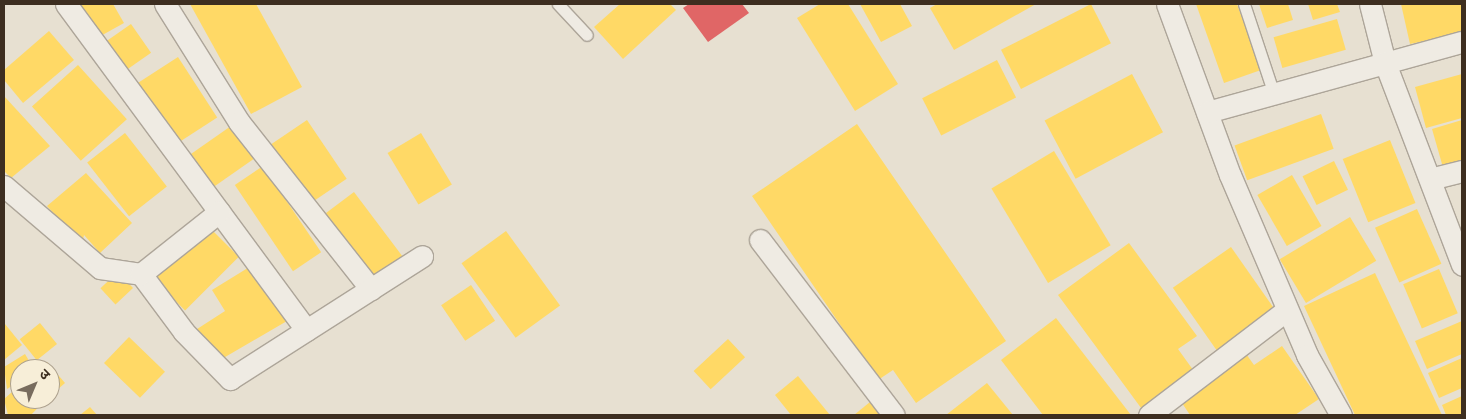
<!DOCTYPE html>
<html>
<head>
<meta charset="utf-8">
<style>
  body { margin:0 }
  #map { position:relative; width:1466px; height:419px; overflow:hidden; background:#e7e0d1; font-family:"Libre Baskerville","Noto Sans Devanagari",serif }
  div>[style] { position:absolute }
  .homes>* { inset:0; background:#ffd966; transform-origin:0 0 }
  .shops>* { inset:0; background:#e06666 }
  .roads { filter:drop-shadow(1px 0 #ada599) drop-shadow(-1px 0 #ada599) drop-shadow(0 1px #ada599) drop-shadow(0 -1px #ada599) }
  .lane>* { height:11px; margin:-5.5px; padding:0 5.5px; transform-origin:5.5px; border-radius:5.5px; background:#efebe3 }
  .street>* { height:21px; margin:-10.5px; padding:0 10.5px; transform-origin:10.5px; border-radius:10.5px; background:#efebe3 }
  span { translate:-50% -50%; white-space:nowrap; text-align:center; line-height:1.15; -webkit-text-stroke:5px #f7eed8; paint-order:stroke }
  .frame { position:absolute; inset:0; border:5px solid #3d2e20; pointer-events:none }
  .north { position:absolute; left:10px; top:359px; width:50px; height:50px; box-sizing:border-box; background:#f7eed8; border:1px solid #ada18e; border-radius:50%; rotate:45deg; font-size:14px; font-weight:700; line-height:20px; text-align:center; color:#3d2e20 }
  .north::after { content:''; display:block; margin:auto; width:18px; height:22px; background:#786c5e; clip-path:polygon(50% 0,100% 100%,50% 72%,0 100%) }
</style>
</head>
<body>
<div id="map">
  <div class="homes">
    <i style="clip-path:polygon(77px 4px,113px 4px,124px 23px,97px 38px)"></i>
    <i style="clip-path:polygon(190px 4px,256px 4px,302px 87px,251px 114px)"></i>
    <i style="clip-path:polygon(620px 4px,670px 4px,676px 10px,623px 59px,594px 27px)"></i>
    <i style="clip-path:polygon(820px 4px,848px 4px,898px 84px,855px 111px,797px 18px)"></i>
    <i style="clip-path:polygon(860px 4px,900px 4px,912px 26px,881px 42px)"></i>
    <i style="clip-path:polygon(937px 4px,1036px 4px,954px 50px,930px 8px)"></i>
    <i style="left:1091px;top:4px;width:44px;height:101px;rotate:63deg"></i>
    <i style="clip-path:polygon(1196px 4px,1237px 4px,1261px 70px,1224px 83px)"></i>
    <i style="clip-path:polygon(1259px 4px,1288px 4px,1293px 20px,1267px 28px)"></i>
    <i style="clip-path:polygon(1308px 4px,1337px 4px,1340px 12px,1313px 20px)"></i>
    <i style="clip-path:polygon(1401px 4px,1462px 4px,1462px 33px,1410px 44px)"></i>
    <i style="left:1337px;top:19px;width:32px;height:66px;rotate:74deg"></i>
    <i style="left:131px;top:24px;width:35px;height:38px;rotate:55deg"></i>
    <i style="clip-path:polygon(49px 31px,74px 60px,23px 103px,4px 80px,4px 70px)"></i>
    <i style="left:178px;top:57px;width:72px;height:53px;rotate:57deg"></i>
    <i style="left:997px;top:60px;width:42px;height:84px;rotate:63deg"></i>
    <i style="left:78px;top:65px;width:73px;height:62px;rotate:48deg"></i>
    <i style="left:1132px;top:74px;width:66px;height:99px;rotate:62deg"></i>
    <i style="clip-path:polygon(1462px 74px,1462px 118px,1426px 128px,1415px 87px)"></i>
    <i style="clip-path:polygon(4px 96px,50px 146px,11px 178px,4px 171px)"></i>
    <i style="left:1321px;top:114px;width:37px;height:92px;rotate:70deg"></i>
    <i style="left:307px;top:120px;width:71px;height:45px;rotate:56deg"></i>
    <i style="clip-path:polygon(1462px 120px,1462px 167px,1444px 171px,1432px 129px)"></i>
    <i style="clip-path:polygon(857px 124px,1006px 341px,916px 403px,893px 370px,878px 380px,752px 196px)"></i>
    <i style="left:231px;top:126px;width:40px;height:62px;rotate:55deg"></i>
    <i style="left:125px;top:133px;width:68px;height:48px;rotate:52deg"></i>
    <i style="left:421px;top:133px;width:60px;height:39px;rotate:59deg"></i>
    <i style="left:1390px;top:140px;width:68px;height:51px;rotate:68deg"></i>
    <i style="left:1054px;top:151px;width:110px;height:73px;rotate:59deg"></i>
    <i style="left:1334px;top:161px;width:32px;height:35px;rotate:64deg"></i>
    <i style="left:263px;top:166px;width:104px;height:34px;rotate:56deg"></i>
    <i style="clip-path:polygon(86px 173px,132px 223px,100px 253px,84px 235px,82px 244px,47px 206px)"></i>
    <i style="left:1292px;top:175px;width:59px;height:40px;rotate:60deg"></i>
    <i style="left:354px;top:192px;width:81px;height:40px;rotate:53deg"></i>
    <i style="left:1417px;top:209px;width:60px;height:46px;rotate:66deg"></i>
    <i style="left:1350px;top:217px;width:51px;height:82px;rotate:59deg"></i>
    <i style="left:207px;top:225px;width:45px;height:76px;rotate:45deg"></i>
    <i style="left:506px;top:231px;width:92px;height:55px;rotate:54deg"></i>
    <i style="clip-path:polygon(1129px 243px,1197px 336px,1178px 349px,1196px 374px,1144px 412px,1058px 295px)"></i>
    <i style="left:1231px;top:247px;width:80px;height:71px;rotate:55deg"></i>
    <i style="clip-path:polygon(251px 266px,287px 321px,220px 360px,194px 331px,225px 311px,212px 290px)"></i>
    <i style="left:1439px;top:269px;width:48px;height:39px;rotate:67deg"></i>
    <i style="left:118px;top:272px;width:22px;height:24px;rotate:47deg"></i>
    <i style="clip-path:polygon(1375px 273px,1442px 415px,1355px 415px,1304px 306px)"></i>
    <i style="left:471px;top:285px;width:43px;height:36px;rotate:56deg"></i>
    <i style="clip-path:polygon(1056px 318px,1131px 415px,1043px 415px,1001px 360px)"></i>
    <i style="clip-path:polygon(1462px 321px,1462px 354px,1427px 369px,1415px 341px)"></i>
    <i style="left:40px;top:323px;width:27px;height:26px;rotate:51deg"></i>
    <i style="clip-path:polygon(5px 324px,22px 345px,4px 360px,4px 325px)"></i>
    <i style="left:129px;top:337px;width:50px;height:36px;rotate:44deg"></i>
    <i style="left:728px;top:339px;width:25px;height:47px;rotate:47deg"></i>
    <i style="clip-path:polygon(1282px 346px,1319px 399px,1295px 415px,1190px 415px,1178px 397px,1244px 351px,1254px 365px)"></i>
    <i style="clip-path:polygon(25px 354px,34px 369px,20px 369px,20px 381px,7px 389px,4px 367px)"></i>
    <i style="clip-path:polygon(1462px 358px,1462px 388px,1439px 398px,1428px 373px)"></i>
    <i style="clip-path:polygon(47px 362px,65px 383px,50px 396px,50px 369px,39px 369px)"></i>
    <i style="clip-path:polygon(798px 376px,830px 415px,791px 415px,775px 395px)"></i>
    <i style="clip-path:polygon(987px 383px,1013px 415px,946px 415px)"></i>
    <i style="clip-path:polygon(20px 385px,20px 399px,46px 399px,31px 415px,8px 415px,4px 399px)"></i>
    <i style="clip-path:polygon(1462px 396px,1462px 415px,1446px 415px,1442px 405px)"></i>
    <i style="clip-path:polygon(870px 402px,881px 415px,854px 415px)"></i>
    <i style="clip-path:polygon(90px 407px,97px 415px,80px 415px)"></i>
  </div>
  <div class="shops">
    <i style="clip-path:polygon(689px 4px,742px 4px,749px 13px,708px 42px,683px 8px)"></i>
  </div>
  <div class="roads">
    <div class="lane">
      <i style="left:558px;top:4px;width:42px;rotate:46.9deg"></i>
      <i style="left:1244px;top:4px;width:95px;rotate:71.6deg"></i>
    </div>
    <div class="street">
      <i style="left:66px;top:4px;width:405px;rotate:53.6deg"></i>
      <i style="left:165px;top:4px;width:139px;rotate:57.9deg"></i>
      <i style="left:239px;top:122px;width:213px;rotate:51.7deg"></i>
      <i style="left:1167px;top:4px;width:182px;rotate:69.8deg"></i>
      <i style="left:1230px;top:175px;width:196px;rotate:66.8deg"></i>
      <i style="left:1307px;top:355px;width:69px;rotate:60.5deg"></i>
      <i style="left:1370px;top:4px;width:61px;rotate:75.7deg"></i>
      <i style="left:1385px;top:63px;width:216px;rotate:69.1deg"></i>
      <i style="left:1207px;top:112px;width:264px;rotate:-15.4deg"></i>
      <i style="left:1430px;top:179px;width:33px;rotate:-14deg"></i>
      <i style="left:4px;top:186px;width:126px;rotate:40.5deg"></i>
      <i style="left:100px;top:268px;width:41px;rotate:8.3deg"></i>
      <i style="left:141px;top:274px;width:72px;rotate:53.4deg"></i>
      <i style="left:184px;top:332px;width:66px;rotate:45.6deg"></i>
      <i style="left:230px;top:379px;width:228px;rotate:-32.6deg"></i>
      <i style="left:760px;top:240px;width:220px;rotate:52.6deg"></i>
      <i style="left:141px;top:274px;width:100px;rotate:-38.5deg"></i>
      <i style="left:1149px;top:415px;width:173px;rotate:-37.3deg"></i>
    </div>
  </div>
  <div class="frame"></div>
  <div class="north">उ</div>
</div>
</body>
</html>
